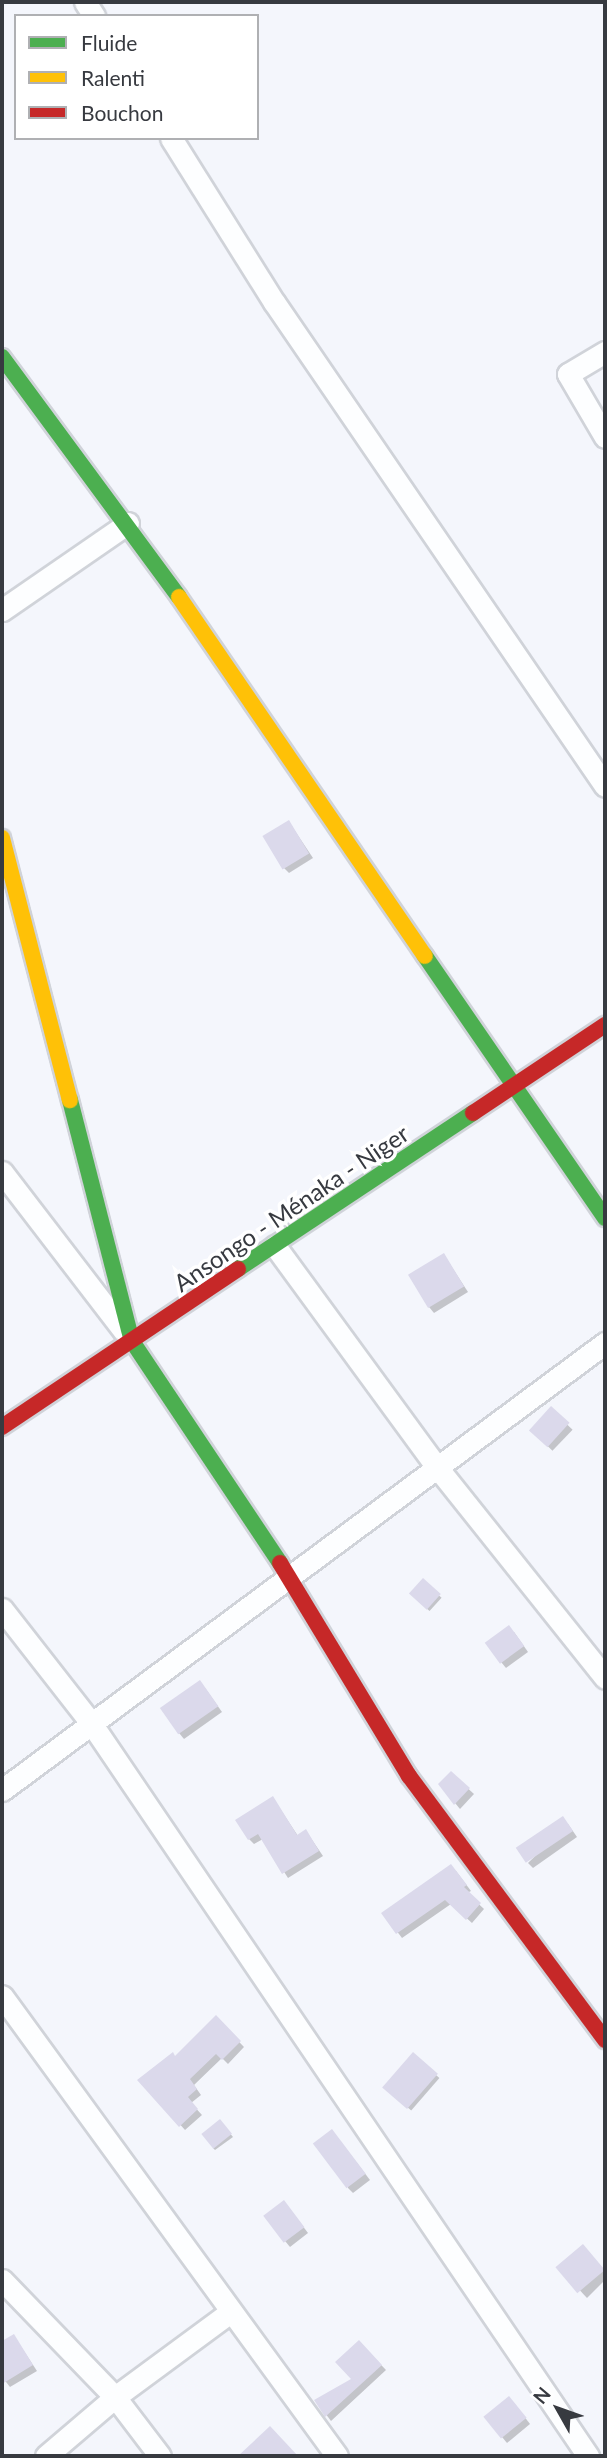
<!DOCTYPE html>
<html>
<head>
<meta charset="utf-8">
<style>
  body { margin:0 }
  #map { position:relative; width:607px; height:2458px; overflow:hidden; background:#f4f6fc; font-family:Lato,sans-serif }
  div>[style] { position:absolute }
  .shadow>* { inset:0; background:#0003; transform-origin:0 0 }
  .building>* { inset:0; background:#dbd9eb; transform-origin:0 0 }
  .roads { filter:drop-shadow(2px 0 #d0d3d9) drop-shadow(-2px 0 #d0d3d9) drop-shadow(0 2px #d0d3d9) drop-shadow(0 -2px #d0d3d9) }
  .street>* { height:21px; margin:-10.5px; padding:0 10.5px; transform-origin:10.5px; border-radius:10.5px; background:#fdfeff }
  .fast>* { height:16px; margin:-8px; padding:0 8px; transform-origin:8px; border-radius:8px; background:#4caf50 }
  .slow>* { height:16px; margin:-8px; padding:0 8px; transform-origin:8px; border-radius:8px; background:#ffc107 }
  .jam>* { height:16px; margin:-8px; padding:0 8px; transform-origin:8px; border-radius:8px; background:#c62828 }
  span { translate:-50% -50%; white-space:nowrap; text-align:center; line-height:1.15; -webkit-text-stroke:7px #fff; paint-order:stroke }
  .street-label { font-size:24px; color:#373a40 }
  .frame { position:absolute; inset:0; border:4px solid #373a40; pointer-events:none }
  .legend { position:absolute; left:14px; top:14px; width:245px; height:126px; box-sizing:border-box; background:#fff; border:2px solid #afb0b3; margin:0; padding:9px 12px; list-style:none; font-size:21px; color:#373a40 }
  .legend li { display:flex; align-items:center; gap:14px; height:35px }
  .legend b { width:35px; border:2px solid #afb0b3 }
  .north { position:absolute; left:523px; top:2374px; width:70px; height:70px; -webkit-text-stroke:5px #fff; paint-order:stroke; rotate:310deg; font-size:19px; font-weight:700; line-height:28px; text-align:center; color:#373a40 }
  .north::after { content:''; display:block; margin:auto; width:24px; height:32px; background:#373a40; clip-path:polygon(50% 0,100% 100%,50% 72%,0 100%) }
</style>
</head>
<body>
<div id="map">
  <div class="shadow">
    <i style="clip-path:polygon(289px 822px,313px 858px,289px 873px,284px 868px)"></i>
    <i style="clip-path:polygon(444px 1255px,468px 1292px,434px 1313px,429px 1307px)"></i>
    <i style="left:551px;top:1409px;width:30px;height:29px;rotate:44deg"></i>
    <i style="left:423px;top:1581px;width:25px;height:18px;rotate:42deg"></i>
    <i style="clip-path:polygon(514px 1632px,528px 1652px,506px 1668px,501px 1662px)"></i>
    <i style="clip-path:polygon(205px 1688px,222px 1712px,184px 1739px,179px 1733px)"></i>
    <i style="clip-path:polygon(451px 1773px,474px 1794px,460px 1809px,440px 1785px)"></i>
    <i style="clip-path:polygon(273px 1798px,298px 1836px,306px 1831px,323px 1856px,288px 1878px,263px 1839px,254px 1844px,249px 1839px)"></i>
    <i style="clip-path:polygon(568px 1824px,577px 1837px,533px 1868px,528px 1863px)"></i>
    <i style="clip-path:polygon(456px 1871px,471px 1891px,467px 1893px,484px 1909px,472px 1923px,451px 1904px,402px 1938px,383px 1913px)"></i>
    <i style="clip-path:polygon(216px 2018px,244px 2047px,228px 2064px,222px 2058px,194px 2085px,201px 2095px,191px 2103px,202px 2115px,185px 2130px,140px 2080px,176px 2058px)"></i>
    <i style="left:413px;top:2055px;width:35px;height:43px;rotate:41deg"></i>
    <i style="clip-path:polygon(220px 2121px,233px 2137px,215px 2150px,213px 2148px)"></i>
    <i style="clip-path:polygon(337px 2137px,370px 2180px,353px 2193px,348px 2188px)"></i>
    <i style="clip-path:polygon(289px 2208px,308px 2233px,290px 2247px,265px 2217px)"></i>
    <i style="clip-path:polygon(583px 2247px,605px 2271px,605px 2280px,587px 2298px,560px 2269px)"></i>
    <i style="clip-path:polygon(14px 2336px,37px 2371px,10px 2387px,2px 2377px,2px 2343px)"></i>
    <i style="clip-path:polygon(359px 2342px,386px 2370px,331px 2421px,316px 2401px,353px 2379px)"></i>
    <i style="clip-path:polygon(514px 2403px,530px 2424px,507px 2443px,502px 2437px)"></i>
  </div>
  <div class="building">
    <i style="left:289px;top:820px;width:39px;height:31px;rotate:59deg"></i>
    <i style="left:444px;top:1253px;width:39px;height:42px;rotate:59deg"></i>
    <i style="left:551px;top:1406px;width:25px;height:33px;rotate:42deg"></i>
    <i style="left:423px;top:1578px;width:24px;height:21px;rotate:42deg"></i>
    <i style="left:509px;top:1625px;width:26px;height:30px;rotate:54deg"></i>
    <i style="left:200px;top:1680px;width:32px;height:49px;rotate:55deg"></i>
    <i style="clip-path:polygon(451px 1771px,470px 1788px,454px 1805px,438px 1784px)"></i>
    <i style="clip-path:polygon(273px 1796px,297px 1835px,306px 1829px,319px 1851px,282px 1874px,258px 1834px,248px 1840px,235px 1820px)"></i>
    <i style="left:563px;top:1816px;width:18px;height:57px;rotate:56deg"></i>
    <i style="clip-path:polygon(451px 1864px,467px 1885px,464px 1887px,481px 1903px,466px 1920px,445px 1900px,396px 1934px,381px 1913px)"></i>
    <i style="clip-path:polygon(216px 2015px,241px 2041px,222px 2060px,216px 2054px,190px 2079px,197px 2089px,188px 2097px,198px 2109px,179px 2127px,137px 2080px,173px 2052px,175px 2056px)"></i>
    <i style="left:413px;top:2052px;width:33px;height:47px;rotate:41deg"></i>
    <i style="left:220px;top:2119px;width:19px;height:24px;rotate:51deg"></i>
    <i style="left:332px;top:2129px;width:56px;height:24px;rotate:53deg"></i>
    <i style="left:284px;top:2200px;width:34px;height:26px;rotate:53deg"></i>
    <i style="left:583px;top:2244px;width:34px;height:36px;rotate:50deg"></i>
    <i style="clip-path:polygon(14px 2334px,33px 2365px,2px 2384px,2px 2341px)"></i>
    <i style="clip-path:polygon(359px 2340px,382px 2365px,325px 2417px,314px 2400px,351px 2379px,335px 2362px)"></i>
    <i style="left:509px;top:2396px;width:28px;height:33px;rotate:51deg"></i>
    <i style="clip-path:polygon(270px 2426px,298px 2456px,238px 2456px)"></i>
  </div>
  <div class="roads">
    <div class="street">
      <i style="left:85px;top:2px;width:17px;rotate:57deg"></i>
      <i style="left:171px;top:138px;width:194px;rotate:57.9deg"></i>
      <i style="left:274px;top:302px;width:586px;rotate:55.63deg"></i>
      <i style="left:605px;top:352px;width:43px;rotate:149.3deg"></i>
      <i style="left:568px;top:374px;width:73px;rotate:59.6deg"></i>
      <i style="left:2px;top:610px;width:153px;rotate:-34.6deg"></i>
      <i style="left:2px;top:1172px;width:200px;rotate:52.5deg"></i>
      <i style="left:275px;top:1246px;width:273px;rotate:53.8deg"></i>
      <i style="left:436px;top:1466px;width:271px;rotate:51.4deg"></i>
      <i style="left:2px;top:1609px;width:145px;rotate:52deg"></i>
      <i style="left:91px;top:1723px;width:886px;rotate:55.86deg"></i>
      <i style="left:2px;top:1790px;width:751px;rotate:-36.55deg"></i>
      <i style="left:2px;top:1996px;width:569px;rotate:53.94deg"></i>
      <i style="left:2px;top:2280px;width:163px;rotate:46deg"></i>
      <i style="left:115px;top:2397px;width:74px;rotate:52.7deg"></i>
      <i style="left:46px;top:2456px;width:91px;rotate:-40.5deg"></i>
      <i style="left:115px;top:2397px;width:142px;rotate:-36.4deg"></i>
    </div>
    <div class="fast">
      <i style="left:2px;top:357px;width:298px;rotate:53.6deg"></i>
      <i style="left:425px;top:956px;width:318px;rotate:55.5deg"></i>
      <i style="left:70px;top:1100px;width:249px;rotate:75.6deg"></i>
      <i style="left:132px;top:1341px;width:267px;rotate:56.3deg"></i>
      <i style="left:238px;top:1269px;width:282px;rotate:-33.6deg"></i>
    </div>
    <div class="slow">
      <i style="left:179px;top:597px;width:435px;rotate:55.6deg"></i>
      <i style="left:2px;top:838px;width:271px;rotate:75.5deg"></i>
    </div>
    <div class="jam">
      <i style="left:473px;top:1113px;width:159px;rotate:-33.7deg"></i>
      <i style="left:2px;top:1427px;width:284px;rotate:-33.8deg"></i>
      <i style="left:280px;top:1563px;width:249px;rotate:58.8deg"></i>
      <i style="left:409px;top:1776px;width:329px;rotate:53.4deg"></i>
    </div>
  </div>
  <div class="street-label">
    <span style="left:291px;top:1208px;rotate:-34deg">Ansongo - Ménaka - Niger</span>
  </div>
  <div class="frame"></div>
  <ul class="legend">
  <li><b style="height:9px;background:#4caf50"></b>Fluide</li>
  <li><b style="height:9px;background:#ffc107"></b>Ralenti</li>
  <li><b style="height:9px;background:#c62828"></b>Bouchon</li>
  </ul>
  <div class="north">N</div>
</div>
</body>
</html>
